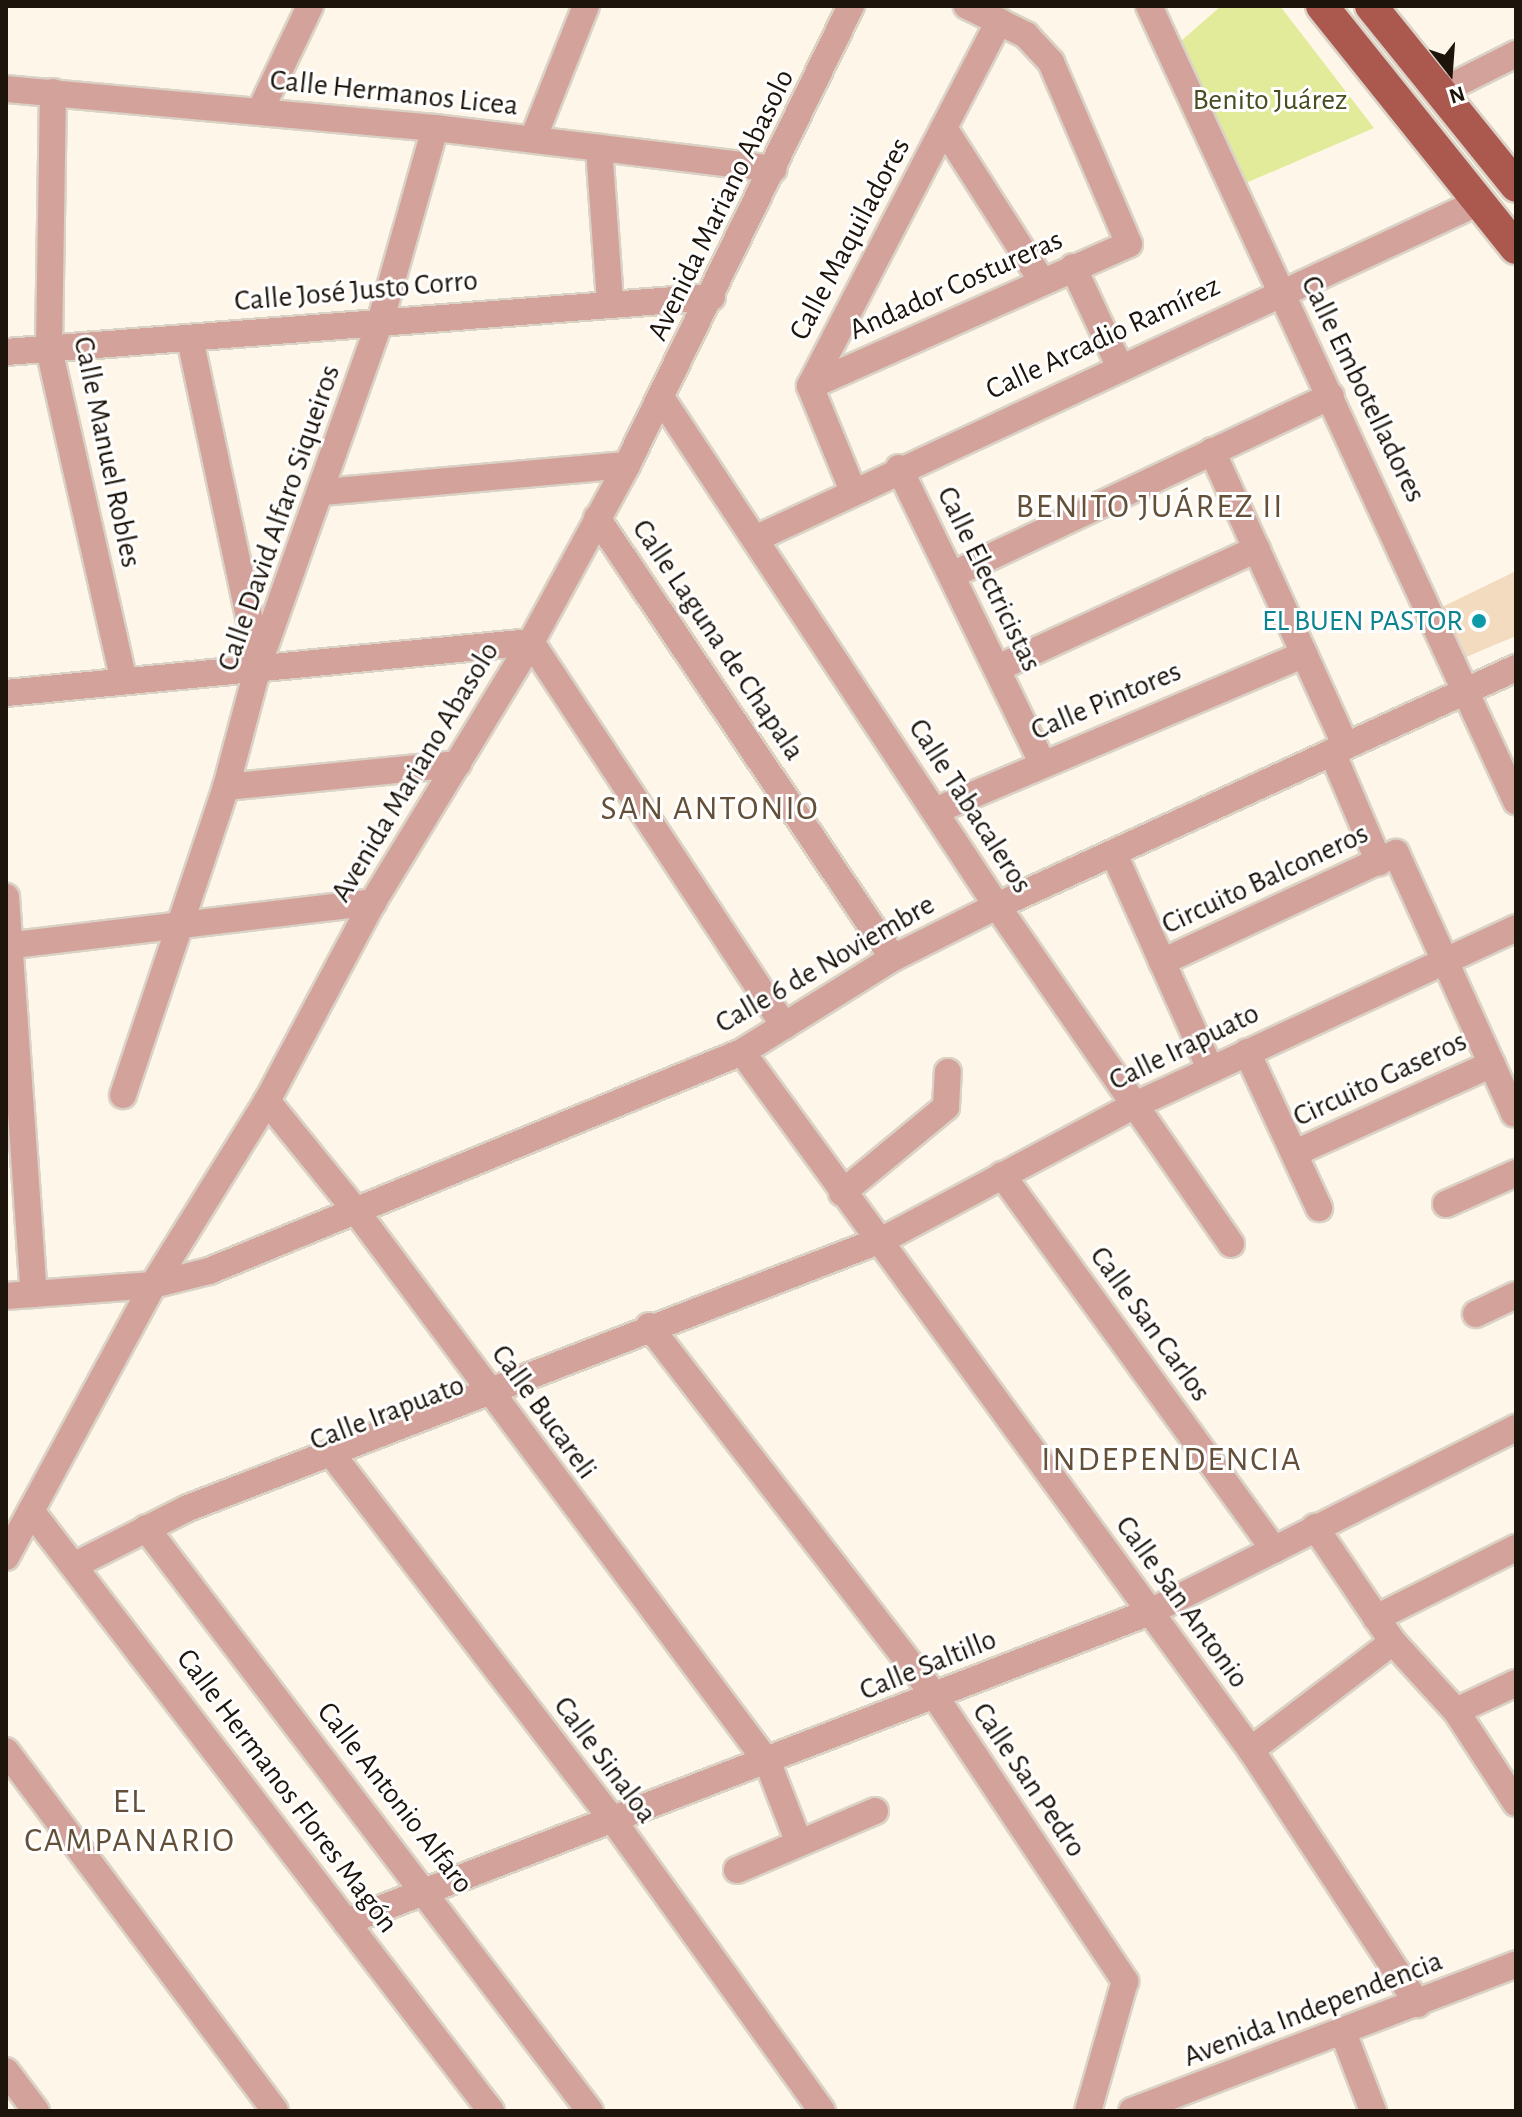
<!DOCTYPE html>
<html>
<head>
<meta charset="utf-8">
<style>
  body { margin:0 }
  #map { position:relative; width:1522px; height:2117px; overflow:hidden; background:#fff6ea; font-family:"Alegreya Sans",sans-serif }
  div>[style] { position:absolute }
  .green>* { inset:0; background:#e1eb99 }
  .building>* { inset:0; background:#f2dbbf }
  .roads { filter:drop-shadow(2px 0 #dbd2c6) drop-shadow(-2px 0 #dbd2c6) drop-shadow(0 2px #dbd2c6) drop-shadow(0 -2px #dbd2c6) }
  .minor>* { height:26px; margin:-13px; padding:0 13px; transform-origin:13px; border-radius:13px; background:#d2a29b }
  .major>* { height:32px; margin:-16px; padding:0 16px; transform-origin:16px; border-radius:16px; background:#ab584f }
  .dots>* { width:22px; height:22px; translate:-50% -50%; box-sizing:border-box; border:4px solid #fff; border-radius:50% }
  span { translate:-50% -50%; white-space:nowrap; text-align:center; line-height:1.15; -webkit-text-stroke:6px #fff; paint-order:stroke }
  .street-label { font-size:30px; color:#1d150b }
  .park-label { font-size:30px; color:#494d22 }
  .culture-label { font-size:30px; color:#0d838f }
  .right { translate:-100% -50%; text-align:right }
  .quarter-label { font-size:34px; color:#645038; letter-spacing:2px }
  .frame { position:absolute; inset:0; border:8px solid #1d150b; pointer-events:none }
  .north { position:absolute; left:1410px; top:32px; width:80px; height:80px; -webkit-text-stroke:6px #fff; paint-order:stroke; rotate:163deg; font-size:22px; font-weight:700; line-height:32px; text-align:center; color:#1d150b }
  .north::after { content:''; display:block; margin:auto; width:28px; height:36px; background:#1d150b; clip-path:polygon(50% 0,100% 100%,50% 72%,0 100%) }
</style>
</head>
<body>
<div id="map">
  <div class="green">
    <i style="clip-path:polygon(1221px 6px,1280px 6px,1374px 128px,1239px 186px,1173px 48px)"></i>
  </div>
  <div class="building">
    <i style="clip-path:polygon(1516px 571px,1516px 636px,1459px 660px,1438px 609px)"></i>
  </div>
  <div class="roads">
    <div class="minor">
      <i style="left:1149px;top:6px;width:876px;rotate:65.22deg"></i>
      <i style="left:6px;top:89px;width:431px;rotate:5.2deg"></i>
      <i style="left:435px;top:128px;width:341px;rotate:6.9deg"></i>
      <i style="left:1442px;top:91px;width:83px;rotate:-26.6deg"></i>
      <i style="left:53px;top:92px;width:257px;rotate:90.9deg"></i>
      <i style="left:49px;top:349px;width:337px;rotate:77.3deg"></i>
      <i style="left:260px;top:111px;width:116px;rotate:-64.5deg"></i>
      <i style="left:944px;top:128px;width:182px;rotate:57.4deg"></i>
      <i style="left:533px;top:139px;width:143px;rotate:-68.3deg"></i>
      <i style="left:599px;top:148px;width:153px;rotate:85.9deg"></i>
      <i style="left:1073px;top:267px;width:108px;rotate:64.9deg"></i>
      <i style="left:190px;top:339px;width:331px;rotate:78deg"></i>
      <i style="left:6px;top:352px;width:708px;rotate:-4.45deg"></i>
      <i style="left:810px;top:386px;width:349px;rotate:-24deg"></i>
      <i style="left:1129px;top:244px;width:198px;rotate:-113.2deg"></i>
      <i style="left:1051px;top:62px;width:37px;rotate:-133deg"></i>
      <i style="left:1026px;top:35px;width:66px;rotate:-153.8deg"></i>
      <i style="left:662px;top:399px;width:608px;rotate:56.55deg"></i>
      <i style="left:997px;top:906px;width:411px;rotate:55.3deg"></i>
      <i style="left:1212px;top:451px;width:324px;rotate:65.6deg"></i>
      <i style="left:899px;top:468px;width:327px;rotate:64.1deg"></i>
      <i style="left:853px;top:491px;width:113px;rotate:-112.3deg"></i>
      <i style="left:810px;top:386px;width:411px;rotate:-62.6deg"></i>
      <i style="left:324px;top:492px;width:304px;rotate:-5.1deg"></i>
      <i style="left:597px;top:518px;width:530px;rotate:56.07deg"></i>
      <i style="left:757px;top:538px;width:796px;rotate:-24.96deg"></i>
      <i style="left:952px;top:575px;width:419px;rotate:-25.3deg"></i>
      <i style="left:998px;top:668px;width:285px;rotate:-24.7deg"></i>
      <i style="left:6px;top:693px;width:527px;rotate:-5.55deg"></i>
      <i style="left:531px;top:642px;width:460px;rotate:56.6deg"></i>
      <i style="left:1332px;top:752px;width:120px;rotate:66.9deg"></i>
      <i style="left:226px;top:787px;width:233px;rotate:-5.7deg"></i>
      <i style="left:935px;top:811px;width:401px;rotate:-23deg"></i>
      <i style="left:1114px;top:854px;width:235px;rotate:65.9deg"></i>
      <i style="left:6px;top:897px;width:398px;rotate:86deg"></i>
      <i style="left:6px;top:946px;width:370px;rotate:-6.8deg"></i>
      <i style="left:1162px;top:962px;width:258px;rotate:-25deg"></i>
      <i style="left:1396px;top:853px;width:286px;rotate:65.6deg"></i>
      <i style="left:742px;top:1052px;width:864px;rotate:53.9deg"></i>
      <i style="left:1251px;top:1750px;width:304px;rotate:56.7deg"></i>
      <i style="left:1247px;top:1052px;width:172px;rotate:65.2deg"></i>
      <i style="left:123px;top:1095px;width:325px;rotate:-71.5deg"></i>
      <i style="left:226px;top:787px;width:128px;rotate:-75.1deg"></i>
      <i style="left:259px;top:663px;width:365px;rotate:-70.5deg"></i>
      <i style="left:381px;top:319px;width:198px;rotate:-74.2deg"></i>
      <i style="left:267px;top:1101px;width:141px;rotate:51deg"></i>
      <i style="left:356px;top:1211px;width:689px;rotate:53.26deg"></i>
      <i style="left:768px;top:1763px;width:86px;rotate:68.8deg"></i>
      <i style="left:1295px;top:1153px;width:216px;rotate:-24.3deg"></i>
      <i style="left:1002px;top:1175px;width:463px;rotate:54deg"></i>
      <i style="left:842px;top:1193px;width:135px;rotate:-39.6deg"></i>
      <i style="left:946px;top:1107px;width:35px;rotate:-87deg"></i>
      <i style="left:1446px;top:1204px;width:77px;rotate:-23.9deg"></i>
      <i style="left:6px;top:1296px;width:147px;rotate:-4.3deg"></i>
      <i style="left:153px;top:1285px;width:58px;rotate:-14deg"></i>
      <i style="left:209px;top:1271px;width:576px;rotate:-22.34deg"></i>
      <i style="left:742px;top:1052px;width:178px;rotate:-31.9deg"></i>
      <i style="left:893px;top:958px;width:116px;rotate:-26.6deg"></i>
      <i style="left:997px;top:906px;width:571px;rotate:-24.63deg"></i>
      <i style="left:1476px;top:1314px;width:44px;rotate:-25.4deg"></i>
      <i style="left:649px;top:1326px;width:468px;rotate:52.3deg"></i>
      <i style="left:935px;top:1696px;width:343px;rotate:56.3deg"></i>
      <i style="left:1125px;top:1981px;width:135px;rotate:105.9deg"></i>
      <i style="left:331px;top:1453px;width:463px;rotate:52.5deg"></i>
      <i style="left:613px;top:1820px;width:358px;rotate:54.3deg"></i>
      <i style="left:31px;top:1511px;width:756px;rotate:52.52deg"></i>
      <i style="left:1315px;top:1527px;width:139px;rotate:55.9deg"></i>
      <i style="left:1393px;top:1642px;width:93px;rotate:47.6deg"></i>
      <i style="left:1456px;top:1711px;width:110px;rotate:56.9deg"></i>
      <i style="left:146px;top:1528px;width:733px;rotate:52.71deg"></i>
      <i style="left:6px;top:1557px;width:309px;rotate:-61.6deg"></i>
      <i style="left:153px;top:1285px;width:216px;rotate:-58.2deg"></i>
      <i style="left:267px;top:1101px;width:225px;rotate:-62deg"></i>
      <i style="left:373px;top:902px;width:304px;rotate:-58.7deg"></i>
      <i style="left:531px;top:642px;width:201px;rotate:-61.5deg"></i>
      <i style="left:627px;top:465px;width:511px;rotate:-63.99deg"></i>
      <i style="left:77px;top:1564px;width:124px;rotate:-26.8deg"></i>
      <i style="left:188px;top:1508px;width:748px;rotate:-21.15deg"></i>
      <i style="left:886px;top:1238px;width:282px;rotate:-28.1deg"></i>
      <i style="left:1135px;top:1105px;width:420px;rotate:-24.9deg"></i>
      <i style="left:1376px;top:1618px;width:157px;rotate:-26.6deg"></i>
      <i style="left:1456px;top:1711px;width:66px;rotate:-25deg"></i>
      <i style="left:1251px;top:1750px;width:178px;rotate:-37.3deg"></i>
      <i style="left:6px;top:1751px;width:449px;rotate:53.2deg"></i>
      <i style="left:737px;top:1870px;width:150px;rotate:-23.1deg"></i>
      <i style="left:346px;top:1922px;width:862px;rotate:-21.09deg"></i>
      <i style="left:1150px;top:1612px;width:410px;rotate:-26.7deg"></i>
      <i style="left:1343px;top:2032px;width:85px;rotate:69.2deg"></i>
      <i style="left:6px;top:2071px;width:50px;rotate:53.1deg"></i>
      <i style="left:1132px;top:2111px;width:411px;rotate:-20.9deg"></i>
    </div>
    <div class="major">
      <i style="left:1322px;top:6px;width:310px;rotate:51.3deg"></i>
      <i style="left:1371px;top:6px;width:231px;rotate:51.1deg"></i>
    </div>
  </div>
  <div class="dots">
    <i style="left:1479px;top:621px;background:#0f9aa8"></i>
  </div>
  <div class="street-label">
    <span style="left:394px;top:93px;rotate:6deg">Calle Hermanos Licea</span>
    <span style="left:721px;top:205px;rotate:-64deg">Avenida Mariano Abasolo</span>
    <span style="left:850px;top:239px;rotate:-62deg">Calle Maquiladores</span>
    <span style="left:956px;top:285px;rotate:-24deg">Andador Costureras</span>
    <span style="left:356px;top:291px;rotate:-5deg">Calle José Justo Corro</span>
    <span style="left:1103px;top:338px;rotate:-25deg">Calle Arcadio Ramírez</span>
    <span style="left:1363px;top:389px;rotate:64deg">Calle Embotelladores</span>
    <span style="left:107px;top:452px;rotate:78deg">Calle Manuel Robles</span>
    <span style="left:279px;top:518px;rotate:-71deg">Calle David Alfaro Siqueiros</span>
    <span style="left:989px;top:579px;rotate:64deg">Calle Electricistas</span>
    <span style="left:718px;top:640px;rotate:56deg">Calle Laguna de Chapala</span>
    <span style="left:1106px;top:701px;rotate:-23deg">Calle Pintores</span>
    <span style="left:415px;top:772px;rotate:-59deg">Avenida Mariano Abasolo</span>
    <span style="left:970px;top:806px;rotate:57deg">Calle Tabacaleros</span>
    <span style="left:1265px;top:879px;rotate:-25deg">Circuito Balconeros</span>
    <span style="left:825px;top:964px;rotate:-30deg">Calle 6 de Noviembre</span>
    <span style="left:1184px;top:1047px;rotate:-26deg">Calle Irapuato</span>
    <span style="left:1380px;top:1079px;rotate:-25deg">Circuito Gaseros</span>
    <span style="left:1150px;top:1324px;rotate:54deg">Calle San Carlos</span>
    <span style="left:544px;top:1412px;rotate:54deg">Calle Bucareli</span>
    <span style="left:387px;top:1413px;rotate:-21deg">Calle Irapuato</span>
    <span style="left:1182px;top:1602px;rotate:54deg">Calle San Antonio</span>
    <span style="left:928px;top:1665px;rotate:-22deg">Calle Saltillo</span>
    <span style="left:605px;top:1760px;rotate:53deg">Calle Sinaloa</span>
    <span style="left:1029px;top:1780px;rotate:56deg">Calle San Pedro</span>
    <span style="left:287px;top:1791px;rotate:53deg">Calle Hermanos Flores Magón</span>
    <span style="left:395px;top:1798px;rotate:52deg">Calle Antonio Alfaro</span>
    <span style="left:1313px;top:2009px;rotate:-21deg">Avenida Independencia</span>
  </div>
  <div class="park-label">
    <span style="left:1270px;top:100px">Benito Juárez</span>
  </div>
  <div class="culture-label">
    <span class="right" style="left:1463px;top:621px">EL BUEN PASTOR</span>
  </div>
  <div class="quarter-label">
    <span style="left:1150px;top:508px">BENITO JUÁREZ II</span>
    <span style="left:710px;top:810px">SAN ANTONIO</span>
    <span style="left:1172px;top:1461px">INDEPENDENCIA</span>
    <span style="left:130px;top:1822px">EL<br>CAMPANARIO</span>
  </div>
  <div class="frame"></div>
  <div class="north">N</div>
</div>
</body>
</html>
